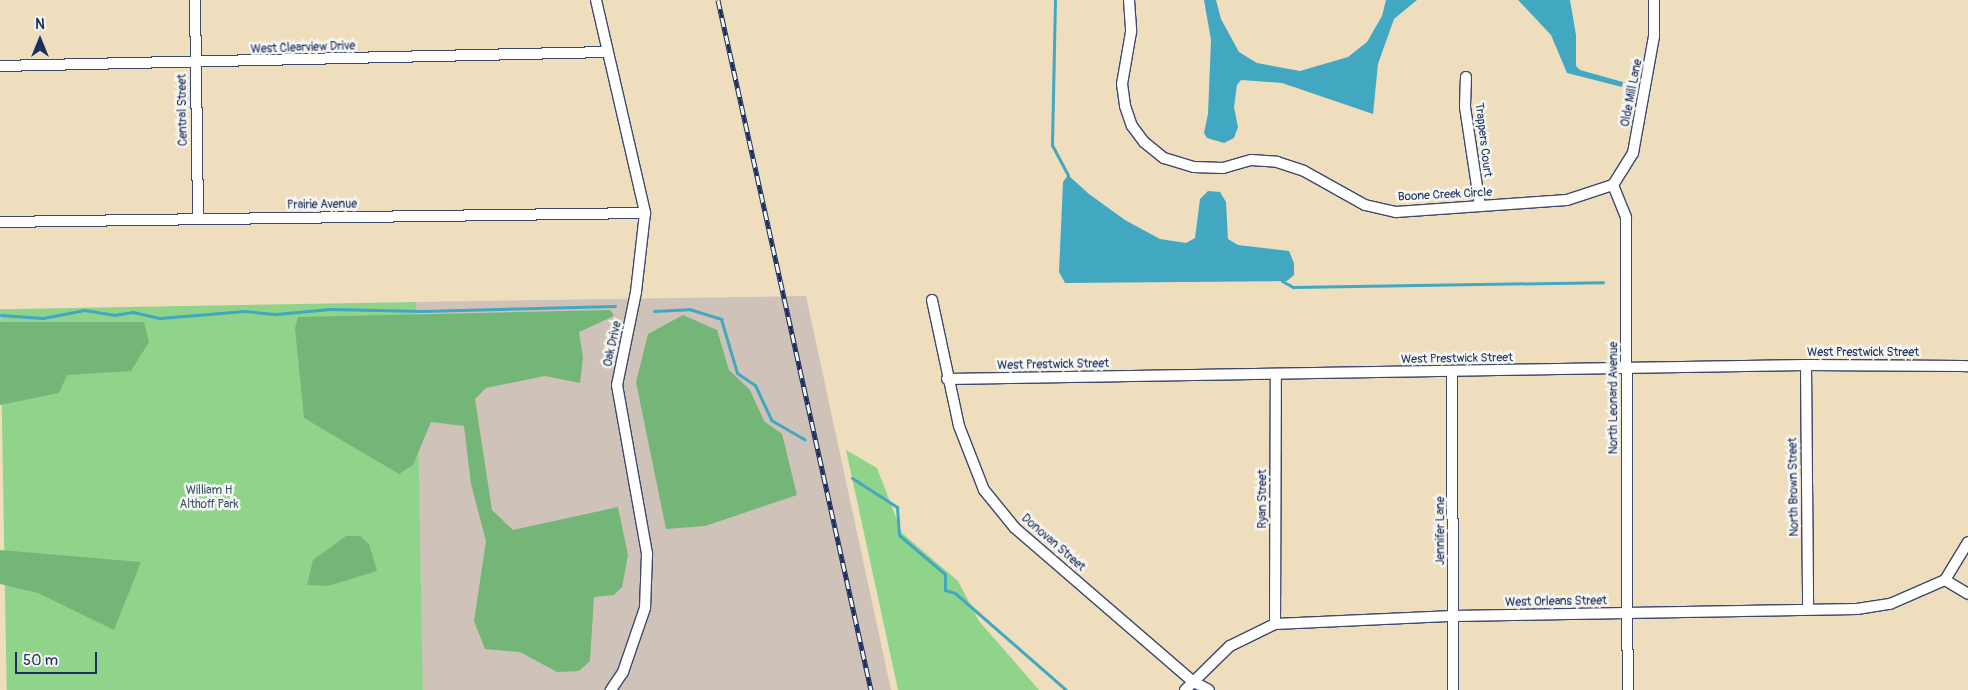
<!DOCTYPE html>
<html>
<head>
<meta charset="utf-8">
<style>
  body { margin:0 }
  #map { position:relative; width:1968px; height:690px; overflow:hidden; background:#efdebe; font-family:Pangolin,sans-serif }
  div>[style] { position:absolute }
  .industrial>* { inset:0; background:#cec2b9 }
  .green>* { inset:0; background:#90d48c; transform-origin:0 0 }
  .forest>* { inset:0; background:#74b678 }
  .water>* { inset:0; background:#42a8c2 }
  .stream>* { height:3px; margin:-1.5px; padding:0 1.5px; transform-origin:1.5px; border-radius:1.5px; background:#42a8c2 }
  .roads { filter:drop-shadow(1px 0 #3b496c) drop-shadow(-1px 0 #3b496c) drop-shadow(0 1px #3b496c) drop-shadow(0 -1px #3b496c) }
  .minor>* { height:10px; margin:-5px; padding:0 5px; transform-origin:5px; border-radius:5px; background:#fff }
  .rail>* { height:5px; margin-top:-2.5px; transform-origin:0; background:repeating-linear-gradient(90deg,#f6f6f2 0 9px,#1b2f5e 0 18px); box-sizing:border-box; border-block:1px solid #1b2f5e }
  span { translate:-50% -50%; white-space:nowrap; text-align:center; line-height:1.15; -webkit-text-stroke:5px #f6f6f2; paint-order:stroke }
  .street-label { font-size:12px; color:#1b2f5e }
  .park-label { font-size:12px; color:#38586a }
  .north { position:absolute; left:15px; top:15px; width:50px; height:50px; -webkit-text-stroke:4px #f6f6f2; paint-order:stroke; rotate:0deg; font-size:14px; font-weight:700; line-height:20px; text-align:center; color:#1b2f5e }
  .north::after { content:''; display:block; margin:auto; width:18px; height:22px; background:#1b2f5e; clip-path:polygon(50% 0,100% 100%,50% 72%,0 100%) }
  .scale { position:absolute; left:15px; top:652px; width:82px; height:22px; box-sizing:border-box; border:2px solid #1b2f5e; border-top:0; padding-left:6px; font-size:15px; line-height:18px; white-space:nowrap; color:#1b2f5e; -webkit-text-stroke:4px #f6f6f2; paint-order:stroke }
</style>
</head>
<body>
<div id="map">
  <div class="industrial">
    <i style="clip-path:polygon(806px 296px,891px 690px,422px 690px,416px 302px)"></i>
  </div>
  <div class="green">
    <i style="left:416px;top:302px;width:388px;height:416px;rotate:89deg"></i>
    <i style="clip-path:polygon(846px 450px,877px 468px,902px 533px,958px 581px,979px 621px,1039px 690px,898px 690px)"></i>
  </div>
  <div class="forest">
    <i style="clip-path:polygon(610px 310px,614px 316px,579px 332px,583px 357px,580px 383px,545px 376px,486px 388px,475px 399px,492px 510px,513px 530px,618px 507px,628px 555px,622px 587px,614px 595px,594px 597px,590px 661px,579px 671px,557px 672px,520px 652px,485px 649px,474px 621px,486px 541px,471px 484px,464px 426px,431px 422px,413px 465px,399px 474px,304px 418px,295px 328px,298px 317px)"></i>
    <i style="clip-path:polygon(683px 315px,717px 330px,729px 370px,750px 390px,764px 421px,782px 434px,797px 495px,705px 526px,666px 529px,636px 382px,648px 334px)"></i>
    <i style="clip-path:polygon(0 322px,144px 322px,149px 342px,131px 371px,67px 375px,59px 393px,0 405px)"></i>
    <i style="clip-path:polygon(346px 536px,360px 536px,369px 544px,377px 571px,328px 586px,307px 585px,313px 560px)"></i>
    <i style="clip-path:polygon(0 550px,141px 562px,114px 630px,38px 593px,0 584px)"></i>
  </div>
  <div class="water">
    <i style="clip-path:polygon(1204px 0,1216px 0,1221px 19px,1239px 52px,1257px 63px,1300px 71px,1348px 57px,1367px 42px,1382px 16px,1386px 0,1417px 0,1394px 19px,1378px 64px,1373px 114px,1282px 83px,1241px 80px,1237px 85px,1234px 107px,1238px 127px,1234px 138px,1224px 143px,1207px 138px,1204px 133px,1208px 114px,1211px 40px)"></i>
    <i style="clip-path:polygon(1518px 0,1570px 0,1576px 35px,1576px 66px,1580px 70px,1623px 82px,1622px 87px,1567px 73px,1551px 35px)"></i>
    <i style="clip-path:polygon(1068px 175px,1089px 194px,1125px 220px,1160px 239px,1186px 243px,1195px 238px,1200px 199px,1208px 191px,1220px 192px,1226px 202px,1228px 239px,1238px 245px,1289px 251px,1294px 263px,1294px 275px,1287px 281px,1065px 283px,1059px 272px,1063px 182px)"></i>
  </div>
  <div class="stream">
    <i style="left:1055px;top:0;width:145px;rotate:91.2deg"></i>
    <i style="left:1052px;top:145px;width:34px;rotate:62deg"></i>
    <i style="left:1282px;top:281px;width:13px;rotate:29deg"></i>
    <i style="left:1293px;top:287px;width:310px;rotate:-0.9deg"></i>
    <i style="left:654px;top:311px;width:35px;rotate:-3deg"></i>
    <i style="left:689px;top:309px;width:34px;rotate:17deg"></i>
    <i style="left:721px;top:319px;width:56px;rotate:73.5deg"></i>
    <i style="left:737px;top:373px;width:22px;rotate:34deg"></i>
    <i style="left:755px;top:385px;width:38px;rotate:65deg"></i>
    <i style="left:771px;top:420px;width:39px;rotate:30deg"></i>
    <i style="left:0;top:315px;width:43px;rotate:4deg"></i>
    <i style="left:43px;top:318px;width:42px;rotate:-11deg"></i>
    <i style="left:84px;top:310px;width:30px;rotate:9deg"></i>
    <i style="left:114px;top:315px;width:19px;rotate:-9deg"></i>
    <i style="left:133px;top:312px;width:28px;rotate:13deg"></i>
    <i style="left:160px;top:318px;width:85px;rotate:-4.7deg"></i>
    <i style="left:245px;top:311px;width:31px;rotate:6deg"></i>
    <i style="left:276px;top:314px;width:54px;rotate:-5.3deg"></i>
    <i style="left:330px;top:309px;width:92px;rotate:1.2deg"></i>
    <i style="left:422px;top:311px;width:193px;rotate:-1.5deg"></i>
    <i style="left:852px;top:478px;width:54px;rotate:32.8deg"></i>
    <i style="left:897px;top:507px;width:28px;rotate:86deg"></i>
    <i style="left:899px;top:535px;width:60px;rotate:40.3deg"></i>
    <i style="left:945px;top:574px;width:16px;rotate:90deg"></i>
    <i style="left:945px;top:590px;width:10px;rotate:17deg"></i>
    <i style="left:955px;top:593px;width:147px;rotate:41.1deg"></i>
  </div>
  <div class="roads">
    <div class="minor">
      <i style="left:195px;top:0;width:219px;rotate:89.2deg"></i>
      <i style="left:596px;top:0;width:219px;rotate:77deg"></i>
      <i style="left:645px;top:213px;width:80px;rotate:96.5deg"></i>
      <i style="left:636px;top:292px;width:95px;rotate:101.5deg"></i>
      <i style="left:617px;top:385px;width:172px;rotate:79.9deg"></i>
      <i style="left:647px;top:554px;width:54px;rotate:92.1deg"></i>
      <i style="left:645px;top:608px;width:68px;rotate:109deg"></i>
      <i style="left:623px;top:672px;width:22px;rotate:124deg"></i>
      <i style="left:1129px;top:0;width:32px;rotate:86deg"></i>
      <i style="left:1131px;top:32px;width:53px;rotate:99.8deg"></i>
      <i style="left:1122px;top:84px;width:22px;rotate:82deg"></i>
      <i style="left:1125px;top:106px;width:21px;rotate:71deg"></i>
      <i style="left:1132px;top:126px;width:20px;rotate:53deg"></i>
      <i style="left:1144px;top:142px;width:26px;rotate:39deg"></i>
      <i style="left:1164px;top:158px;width:31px;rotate:17deg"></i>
      <i style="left:1194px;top:167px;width:29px;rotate:2deg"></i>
      <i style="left:1223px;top:168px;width:29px;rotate:-16deg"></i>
      <i style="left:1251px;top:160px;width:26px;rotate:4deg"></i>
      <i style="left:1277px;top:162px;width:28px;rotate:18deg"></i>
      <i style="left:1304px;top:171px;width:70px;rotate:29.1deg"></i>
      <i style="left:1365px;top:205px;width:32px;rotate:13deg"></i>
      <i style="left:1396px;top:212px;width:171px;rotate:-4deg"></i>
      <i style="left:1567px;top:200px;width:48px;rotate:-18.1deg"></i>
      <i style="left:0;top:66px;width:607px;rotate:-1.32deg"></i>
      <i style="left:1466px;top:77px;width:30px;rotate:92deg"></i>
      <i style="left:1465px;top:107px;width:100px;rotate:81.4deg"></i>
      <i style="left:1613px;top:185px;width:35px;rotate:68deg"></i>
      <i style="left:1626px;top:218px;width:472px;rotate:89.8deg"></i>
      <i style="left:1613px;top:185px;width:38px;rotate:-58deg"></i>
      <i style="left:1633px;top:153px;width:119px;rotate:-79.8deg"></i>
      <i style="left:1654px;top:36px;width:36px;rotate:-90deg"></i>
      <i style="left:0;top:222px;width:645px;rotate:-0.8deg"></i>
      <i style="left:932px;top:300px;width:129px;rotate:77.9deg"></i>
      <i style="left:959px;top:426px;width:69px;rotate:68.7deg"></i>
      <i style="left:984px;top:490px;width:49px;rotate:50.8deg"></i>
      <i style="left:1015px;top:528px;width:234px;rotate:40.8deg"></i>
      <i style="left:1192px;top:681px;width:19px;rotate:28deg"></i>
      <i style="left:1806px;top:365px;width:244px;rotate:89.5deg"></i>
      <i style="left:1452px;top:371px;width:319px;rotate:89.8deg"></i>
      <i style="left:947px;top:379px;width:859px;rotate:-0.93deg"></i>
      <i style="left:1806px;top:365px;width:162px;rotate:0.4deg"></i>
      <i style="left:1945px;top:580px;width:27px;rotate:31deg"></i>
      <i style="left:1275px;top:624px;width:249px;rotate:-89.8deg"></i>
      <i style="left:1185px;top:690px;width:63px;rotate:-44.4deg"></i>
      <i style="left:1230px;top:646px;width:50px;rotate:-26.1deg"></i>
      <i style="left:1275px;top:624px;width:179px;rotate:-2.6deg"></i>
      <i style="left:1454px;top:616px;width:403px;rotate:-1deg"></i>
      <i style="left:1857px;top:609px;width:33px;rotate:-9deg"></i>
      <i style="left:1890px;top:604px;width:60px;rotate:-23.6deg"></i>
      <i style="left:1945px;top:580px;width:44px;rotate:-58.8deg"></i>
    </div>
  </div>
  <div class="rail">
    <i style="left:718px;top:0;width:707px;rotate:77.5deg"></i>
  </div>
  <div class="street-label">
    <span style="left:303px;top:48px;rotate:-2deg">West Clearview Drive</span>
    <span style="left:1632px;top:93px;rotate:-79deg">Olde Mill Lane</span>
    <span style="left:183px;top:110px;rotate:-91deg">Central Street</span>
    <span style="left:1483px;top:140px;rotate:83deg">Trappers Court</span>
    <span style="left:1445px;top:195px;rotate:-3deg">Boone Creek Circle</span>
    <span style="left:322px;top:205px;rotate:-1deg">Prairie Avenue</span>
    <span style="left:613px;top:344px;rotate:-78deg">Oak Drive</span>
    <span style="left:1863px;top:353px">West Prestwick Street</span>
    <span style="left:1457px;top:359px;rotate:-1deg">West Prestwick Street</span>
    <span style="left:1053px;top:365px;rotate:-1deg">West Prestwick Street</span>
    <span style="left:1614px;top:398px;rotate:-90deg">North Leonard Avenue</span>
    <span style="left:1794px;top:487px;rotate:-91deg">North Brown Street</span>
    <span style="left:1263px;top:499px;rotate:-90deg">Ryan Street</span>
    <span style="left:1441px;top:531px;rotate:-90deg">Jennifer Lane</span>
    <span style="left:1053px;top:543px;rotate:41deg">Donovan Street</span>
    <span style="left:1556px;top:602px;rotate:-1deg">West Orleans Street</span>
  </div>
  <div class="park-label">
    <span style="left:209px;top:498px">William H<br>Althoff Park</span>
  </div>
  <div class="north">N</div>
  <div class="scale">50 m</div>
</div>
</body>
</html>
